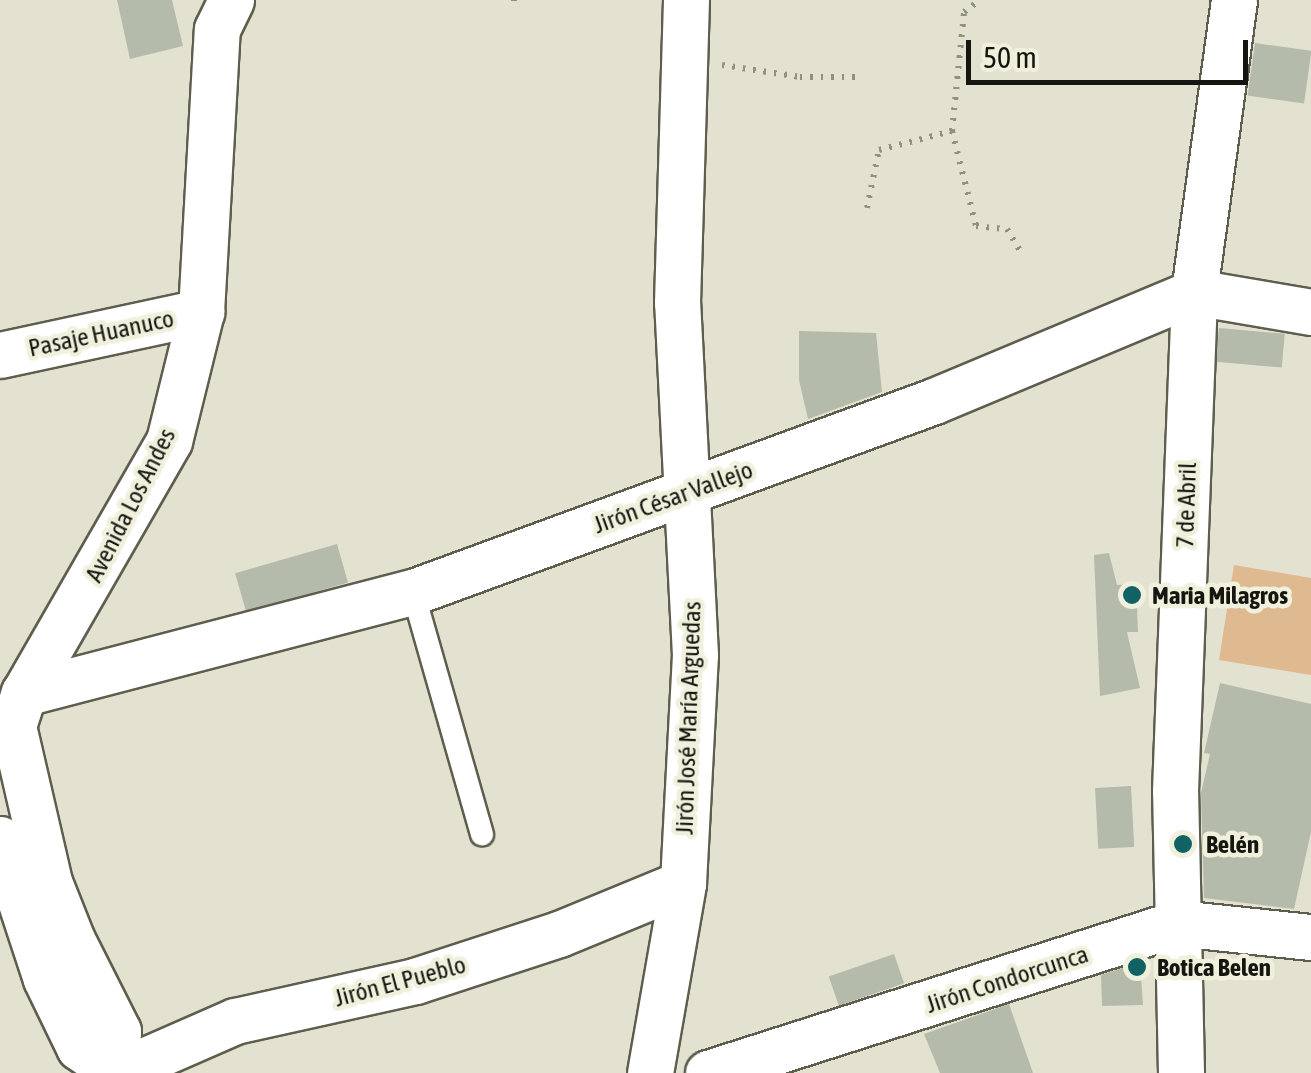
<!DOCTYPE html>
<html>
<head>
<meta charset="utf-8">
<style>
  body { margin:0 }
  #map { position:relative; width:1311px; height:1073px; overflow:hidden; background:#e3e2d0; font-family:"Asap Condensed",sans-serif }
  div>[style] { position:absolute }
  .green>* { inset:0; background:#dfb990 }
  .building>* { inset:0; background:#b5bbaa; transform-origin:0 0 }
  .path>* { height:6px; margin-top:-3px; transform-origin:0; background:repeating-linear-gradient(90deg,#919183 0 2.5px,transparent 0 10.5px) }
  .roads { filter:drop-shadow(2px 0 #5e5d4e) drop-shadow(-2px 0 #5e5d4e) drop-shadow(0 2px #5e5d4e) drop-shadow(0 -2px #5e5d4e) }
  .service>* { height:22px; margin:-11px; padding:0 11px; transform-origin:11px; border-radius:11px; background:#fff }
  .minor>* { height:45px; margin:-22.5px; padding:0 22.5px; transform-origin:22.5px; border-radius:22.5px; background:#fff }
  .dots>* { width:28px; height:28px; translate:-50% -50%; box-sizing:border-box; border:5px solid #f0f0dd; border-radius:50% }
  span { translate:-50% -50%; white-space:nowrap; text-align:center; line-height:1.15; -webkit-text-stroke:9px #f0f0dd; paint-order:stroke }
  .street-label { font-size:25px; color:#161610 }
  .poi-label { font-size:25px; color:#161610; font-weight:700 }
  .left { translate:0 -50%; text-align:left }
  .scale { position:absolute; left:966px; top:40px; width:282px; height:45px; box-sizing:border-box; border:5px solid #161610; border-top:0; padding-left:12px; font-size:30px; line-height:35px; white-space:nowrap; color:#161610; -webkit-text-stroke:8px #f0f0dd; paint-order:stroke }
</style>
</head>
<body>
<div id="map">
  <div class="green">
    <i style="clip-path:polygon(1234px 565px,1311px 578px,1311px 675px,1219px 660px)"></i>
  </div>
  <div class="building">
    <i style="clip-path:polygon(117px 0,172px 0,183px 46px,130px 59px)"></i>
    <i style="left:1255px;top:43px;width:57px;height:53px;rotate:8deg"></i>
    <i style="left:1219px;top:328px;width:66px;height:34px;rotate:5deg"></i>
    <i style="clip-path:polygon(799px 331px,876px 333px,882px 392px,808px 419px,799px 380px)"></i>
    <i style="left:337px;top:544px;width:40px;height:106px;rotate:74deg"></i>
    <i style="clip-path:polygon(1109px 553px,1117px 585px,1136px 584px,1138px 632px,1127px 632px,1140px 688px,1100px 696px,1094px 555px)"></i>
    <i style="clip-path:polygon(1220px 683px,1311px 704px,1311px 832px,1294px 909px,1204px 898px,1201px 793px,1210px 754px,1204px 753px)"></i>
    <i style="left:1131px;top:786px;width:61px;height:36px;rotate:87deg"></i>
    <i style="left:894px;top:954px;width:31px;height:69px;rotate:71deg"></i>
    <i style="clip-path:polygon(1140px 962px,1143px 1005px,1102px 1006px,1101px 975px)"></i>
    <i style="clip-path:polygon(1009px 1004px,1033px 1073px,940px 1073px,924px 1034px)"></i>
  </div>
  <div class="path">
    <i style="left:514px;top:0;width:1px;rotate:90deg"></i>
    <i style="left:722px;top:65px;width:79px;rotate:8.7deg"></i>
    <i style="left:800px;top:77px;width:58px"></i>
    <i style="left:952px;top:131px;width:98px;rotate:75.8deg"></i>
    <i style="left:976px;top:226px;width:31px;rotate:6deg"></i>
    <i style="left:1007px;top:229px;width:26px;rotate:59deg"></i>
    <i style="left:867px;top:208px;width:59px;rotate:-78.3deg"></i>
    <i style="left:879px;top:150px;width:75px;rotate:-14.6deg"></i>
    <i style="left:952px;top:131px;width:120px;rotate:-84.2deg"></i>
    <i style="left:964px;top:12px;width:20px;rotate:-37deg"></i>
  </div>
  <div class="roads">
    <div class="service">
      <i style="left:413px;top:592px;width:252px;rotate:74.1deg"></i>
    </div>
    <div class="minor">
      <i style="left:0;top:355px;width:206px;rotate:-12.1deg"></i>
      <i style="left:24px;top:693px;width:402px;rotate:-14.6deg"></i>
      <i style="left:413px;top:592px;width:555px;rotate:-20.13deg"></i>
      <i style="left:934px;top:401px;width:282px;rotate:-22.7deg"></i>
      <i style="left:1194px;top:292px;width:119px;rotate:9.7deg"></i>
      <i style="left:13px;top:726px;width:160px;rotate:77deg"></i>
      <i style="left:49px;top:882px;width:62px;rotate:68.4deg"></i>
      <i style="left:72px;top:940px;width:102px;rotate:63.2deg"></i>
      <i style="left:118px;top:1031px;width:42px;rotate:92.7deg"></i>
      <i style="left:0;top:733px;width:15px;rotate:-28deg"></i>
      <i style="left:13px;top:726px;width:35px;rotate:-72deg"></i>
      <i style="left:24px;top:693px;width:291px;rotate:-60.1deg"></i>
      <i style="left:169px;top:441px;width:133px;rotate:-76.1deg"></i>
      <i style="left:201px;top:312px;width:283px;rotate:-86.8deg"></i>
      <i style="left:217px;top:29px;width:32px;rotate:-64deg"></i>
      <i style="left:0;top:839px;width:147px;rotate:71.8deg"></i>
      <i style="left:46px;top:979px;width:76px;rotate:64.1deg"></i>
      <i style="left:79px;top:1047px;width:45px;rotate:35.1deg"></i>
      <i style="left:116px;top:1073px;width:130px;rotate:-23.6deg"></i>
      <i style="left:235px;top:1021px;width:184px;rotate:-12.5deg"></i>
      <i style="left:415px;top:981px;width:151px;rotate:-18.1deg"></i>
      <i style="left:559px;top:934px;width:134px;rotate:-22.4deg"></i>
      <i style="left:650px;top:1073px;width:193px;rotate:-80.1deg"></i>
      <i style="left:683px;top:883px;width:228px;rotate:-87deg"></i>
      <i style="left:695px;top:655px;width:352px;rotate:-92.9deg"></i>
      <i style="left:677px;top:303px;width:303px;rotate:-88.3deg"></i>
      <i style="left:708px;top:1073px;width:492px;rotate:-17.7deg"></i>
      <i style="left:1177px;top:923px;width:135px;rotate:6deg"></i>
      <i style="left:1181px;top:1073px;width:282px;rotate:-91.2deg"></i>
      <i style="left:1175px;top:791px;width:499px;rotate:-87.8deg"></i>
      <i style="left:1194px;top:292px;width:295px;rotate:-82.2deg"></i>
    </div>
  </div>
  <div class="dots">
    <i style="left:1132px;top:595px;background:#116264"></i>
    <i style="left:1183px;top:844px;background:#116264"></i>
    <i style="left:1137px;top:967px;background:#116264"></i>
  </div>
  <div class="street-label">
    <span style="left:101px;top:333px;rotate:-12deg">Pasaje Huanuco</span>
    <span style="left:673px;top:497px;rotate:-20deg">Jirón César Vallejo</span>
    <span style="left:130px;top:505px;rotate:-63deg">Avenida Los Andes</span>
    <span style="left:1186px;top:505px;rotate:-88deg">7 de Abril</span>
    <span style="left:688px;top:718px;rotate:-88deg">Jirón José María Arguedas</span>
    <span style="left:1007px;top:979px;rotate:-18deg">Jirón Condorcunca</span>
    <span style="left:400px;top:981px;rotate:-15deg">Jirón El Pueblo</span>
  </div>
  <div class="poi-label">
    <span class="left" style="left:1152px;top:595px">Maria Milagros</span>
    <span class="left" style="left:1206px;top:844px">Belén</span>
    <span class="left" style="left:1157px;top:967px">Botica Belen</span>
  </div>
  <div class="scale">50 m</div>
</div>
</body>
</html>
